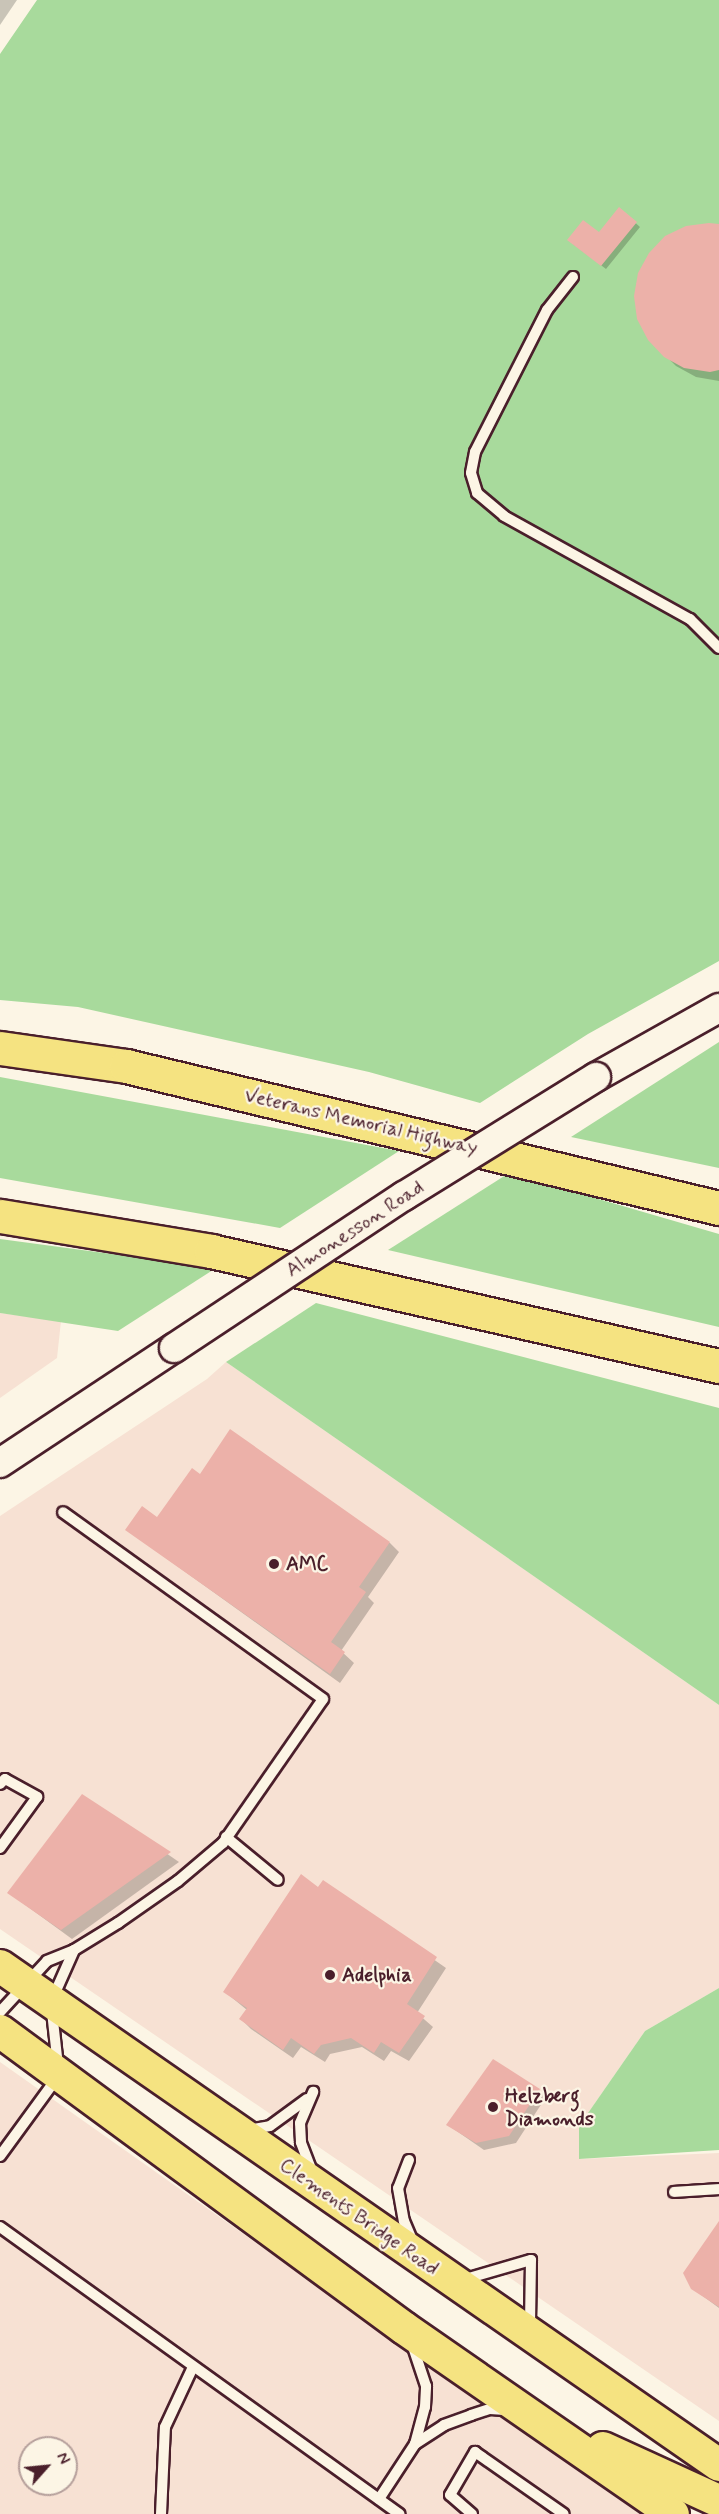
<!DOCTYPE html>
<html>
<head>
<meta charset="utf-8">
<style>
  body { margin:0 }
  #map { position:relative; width:719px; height:2514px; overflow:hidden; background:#fcf5e5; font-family:Mynerve,sans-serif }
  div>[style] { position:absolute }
  .built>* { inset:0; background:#f7e1d3 }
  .green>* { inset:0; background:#a8da9c }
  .shadow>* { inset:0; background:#0003 }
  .building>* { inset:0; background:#ecb1a9 }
  .roads { filter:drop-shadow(2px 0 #4a1f2b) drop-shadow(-2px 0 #4a1f2b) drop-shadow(0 2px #4a1f2b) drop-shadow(0 -2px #4a1f2b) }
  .service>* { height:10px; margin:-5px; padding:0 5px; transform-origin:5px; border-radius:5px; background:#fcf5e5 }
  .secondary>* { height:28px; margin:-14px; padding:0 14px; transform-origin:14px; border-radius:14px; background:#fcf5e5 }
  .primary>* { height:32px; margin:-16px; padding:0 16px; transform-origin:16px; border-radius:16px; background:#f5e381 }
  .motorway>* { height:33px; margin:-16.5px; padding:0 16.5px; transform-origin:16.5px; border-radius:16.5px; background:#f5e381 }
  .bridges { filter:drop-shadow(2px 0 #4a1f2b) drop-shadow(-2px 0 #4a1f2b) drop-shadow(0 2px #4a1f2b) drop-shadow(0 -2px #4a1f2b) }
  .secondary-bridge>* { height:28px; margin:-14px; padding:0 14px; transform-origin:14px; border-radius:14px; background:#fcf5e5 }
  .dots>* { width:16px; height:16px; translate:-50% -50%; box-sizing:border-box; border:3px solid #fcf5e5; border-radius:50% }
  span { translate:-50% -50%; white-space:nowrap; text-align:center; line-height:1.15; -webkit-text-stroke:4.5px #fcf5e5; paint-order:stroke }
  .street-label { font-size:20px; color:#4a1f2b }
  .poi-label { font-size:20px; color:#4a1f2b; font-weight:700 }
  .left { translate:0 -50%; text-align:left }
  .north { position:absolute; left:18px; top:2436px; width:60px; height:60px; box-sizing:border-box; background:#fcf5e5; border:2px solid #b59f9b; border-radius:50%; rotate:63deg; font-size:16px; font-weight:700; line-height:24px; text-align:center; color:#4a1f2b }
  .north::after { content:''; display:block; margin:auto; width:21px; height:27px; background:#4a1f2b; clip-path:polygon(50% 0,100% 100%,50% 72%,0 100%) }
</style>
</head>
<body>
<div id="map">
  <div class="built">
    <i style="clip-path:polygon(0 1313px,61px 1321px,57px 1358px,0 1398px)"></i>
    <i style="clip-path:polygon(226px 1362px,719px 1705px,719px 1988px,645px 2031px,579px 2126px,580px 2159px,719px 2153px,719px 2421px,0 1929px,0 1516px,207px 1379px)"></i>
    <i style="clip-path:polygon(evenodd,0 2062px,640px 2514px,0 2514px,0 2062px,30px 2448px,66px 2448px,66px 2484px,30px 2484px,30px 2448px)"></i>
  </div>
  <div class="green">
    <i style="clip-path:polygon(37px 0,719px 0,719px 961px,588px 1034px,480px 1103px,369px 1072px,78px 1007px,0 1000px,0 54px)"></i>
    <i style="clip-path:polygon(719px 1042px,719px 1168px,571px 1137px)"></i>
    <i style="clip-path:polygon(0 1077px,399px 1151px,280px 1228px,0 1178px)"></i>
    <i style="clip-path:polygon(509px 1173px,719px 1234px,719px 1327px,388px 1250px)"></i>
    <i style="clip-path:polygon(0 1239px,216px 1268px,118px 1331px,0 1313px)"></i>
    <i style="clip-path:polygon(316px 1303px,719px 1408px,719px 1705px,226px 1362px)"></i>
    <i style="clip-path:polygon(719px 1988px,719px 2150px,579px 2159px,579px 2126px,645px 2031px)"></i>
  </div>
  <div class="shadow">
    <i style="clip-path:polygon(0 0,17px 0,0 25px)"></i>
    <i style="clip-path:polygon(620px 209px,640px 227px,606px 269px,573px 244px,599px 234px)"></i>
    <i style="clip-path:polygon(719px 226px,719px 381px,696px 377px,676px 366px,649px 339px)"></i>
    <i style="clip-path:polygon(200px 1476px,390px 1543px,399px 1552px,368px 1597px,374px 1603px,341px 1651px,354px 1663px,340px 1683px,127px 1530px,158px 1519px)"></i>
    <i style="clip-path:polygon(83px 1796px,179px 1862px,72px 1939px,9px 1893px)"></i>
    <i style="clip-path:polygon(323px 1882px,446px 1968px,417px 2013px,433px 2027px,409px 2061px,391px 2051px,384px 2061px,362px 2047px,330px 2054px,325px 2062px,301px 2047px,293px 2058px,251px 2029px,241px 2019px,247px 2010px,225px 1992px)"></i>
    <i style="clip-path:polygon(539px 2090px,546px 2097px,516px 2143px,484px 2150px,448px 2125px)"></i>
    <i style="clip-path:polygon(719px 2223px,719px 2308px,692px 2288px)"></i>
  </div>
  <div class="building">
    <i style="clip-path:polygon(619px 207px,637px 222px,601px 266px,567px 240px,583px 220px,599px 232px)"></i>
    <i style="clip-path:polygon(709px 223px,719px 224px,719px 370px,710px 372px,684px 368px,664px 357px,648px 340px,637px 319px,634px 296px,638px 273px,649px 253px,665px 236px,686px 226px)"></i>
    <i style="clip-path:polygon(230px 1429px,390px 1542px,359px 1587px,366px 1592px,331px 1642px,345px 1652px,330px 1674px,125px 1530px,142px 1506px,157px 1517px,192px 1468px,200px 1474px)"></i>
    <i style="clip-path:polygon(82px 1794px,171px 1852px,61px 1930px,7px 1893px)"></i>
    <i style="clip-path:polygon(301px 1874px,318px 1887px,323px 1880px,437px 1957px,407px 2004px,425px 2016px,399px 2053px,381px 2042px,374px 2053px,351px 2038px,321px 2045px,314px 2054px,291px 2038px,283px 2050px,239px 2019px,247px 2008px,223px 1992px)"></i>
    <i style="clip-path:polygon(493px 2059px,540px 2089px,509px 2136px,476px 2143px,446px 2125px)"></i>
    <i style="clip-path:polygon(719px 2221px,719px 2307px,691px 2289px,683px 2273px)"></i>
  </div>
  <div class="roads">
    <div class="service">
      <i style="left:573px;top:277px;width:42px;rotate:128.2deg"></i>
      <i style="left:547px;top:310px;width:159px;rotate:116.9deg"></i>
      <i style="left:475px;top:452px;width:21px;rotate:101deg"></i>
      <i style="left:471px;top:473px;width:21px;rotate:73deg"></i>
      <i style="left:477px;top:493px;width:35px;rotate:40deg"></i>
      <i style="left:504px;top:516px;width:213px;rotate:29deg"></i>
      <i style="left:690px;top:619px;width:41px;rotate:45deg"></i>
      <i style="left:0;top:1784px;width:7px;rotate:-45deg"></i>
      <i style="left:5px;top:1779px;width:37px;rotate:29deg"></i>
      <i style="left:37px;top:1797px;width:63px;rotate:126deg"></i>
      <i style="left:226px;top:1837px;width:67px;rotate:39.6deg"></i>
      <i style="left:0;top:2012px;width:69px;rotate:-47.3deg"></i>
      <i style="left:47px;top:1961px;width:29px;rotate:-22deg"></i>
      <i style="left:74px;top:1950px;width:52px;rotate:-31.5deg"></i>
      <i style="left:118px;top:1923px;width:73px;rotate:-35deg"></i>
      <i style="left:178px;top:1881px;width:59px;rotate:-40.2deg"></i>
      <i style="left:223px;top:1843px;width:175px;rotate:-55.2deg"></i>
      <i style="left:323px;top:1699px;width:320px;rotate:-144.3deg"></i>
      <i style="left:248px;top:2130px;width:22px;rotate:-10deg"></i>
      <i style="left:270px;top:2126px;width:46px;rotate:-36.1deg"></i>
      <i style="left:0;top:2156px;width:100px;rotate:-53.9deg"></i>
      <i style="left:59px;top:2075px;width:73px;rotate:-96.3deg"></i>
      <i style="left:51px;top:2002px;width:57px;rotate:-66.1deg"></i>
      <i style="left:409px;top:2160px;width:30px;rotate:111deg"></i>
      <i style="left:398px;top:2188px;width:34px;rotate:80deg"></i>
      <i style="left:404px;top:2221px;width:23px;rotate:67deg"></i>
      <i style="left:313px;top:2174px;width:34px;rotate:-111deg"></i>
      <i style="left:301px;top:2142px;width:19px;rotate:-93deg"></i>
      <i style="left:300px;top:2123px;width:34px;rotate:-67deg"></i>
      <i style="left:674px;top:2192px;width:45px;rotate:-3.8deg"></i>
      <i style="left:0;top:2227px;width:492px;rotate:35.7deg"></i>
      <i style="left:462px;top:2280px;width:72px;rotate:-16.2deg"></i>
      <i style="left:531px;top:2260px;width:67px;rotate:90.9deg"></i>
      <i style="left:415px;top:2444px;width:35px;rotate:-33deg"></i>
      <i style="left:444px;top:2425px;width:29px;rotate:-20deg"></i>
      <i style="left:471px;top:2415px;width:20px;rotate:-18deg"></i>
      <i style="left:490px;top:2409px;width:15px;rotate:4deg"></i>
      <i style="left:379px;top:2499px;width:66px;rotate:-56.8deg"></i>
      <i style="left:415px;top:2444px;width:38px;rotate:-75deg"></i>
      <i style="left:425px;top:2407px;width:21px;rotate:-87deg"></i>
      <i style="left:426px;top:2386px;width:44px;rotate:-108.4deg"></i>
      <i style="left:161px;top:2514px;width:87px;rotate:-87.4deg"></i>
      <i style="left:165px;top:2427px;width:66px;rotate:-65deg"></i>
      <i style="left:472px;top:2514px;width:29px;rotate:-139deg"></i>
      <i style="left:450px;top:2495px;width:50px;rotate:-59.8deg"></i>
      <i style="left:475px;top:2452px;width:108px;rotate:34.9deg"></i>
    </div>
    <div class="secondary">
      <i style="left:596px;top:1077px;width:141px;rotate:-29.3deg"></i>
      <i style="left:0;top:1463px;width:209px;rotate:-33.5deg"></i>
    </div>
    <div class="primary">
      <i style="left:0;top:1966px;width:875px;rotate:34.76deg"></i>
      <i style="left:0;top:2031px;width:501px;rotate:36.32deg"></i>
      <i style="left:404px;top:2328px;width:327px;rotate:34.7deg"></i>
      <i style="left:603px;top:2448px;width:128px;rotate:24.6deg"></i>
    </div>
    <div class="motorway">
      <i style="left:0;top:1048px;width:127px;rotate:8.1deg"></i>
      <i style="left:126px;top:1066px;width:610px;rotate:13.47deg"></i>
      <i style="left:0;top:1216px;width:214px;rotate:9.4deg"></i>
      <i style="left:211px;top:1251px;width:521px;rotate:12.76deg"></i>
    </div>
  </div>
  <div class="bridges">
    <div class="secondary-bridge">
      <i style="left:174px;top:1348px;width:276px;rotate:-33.5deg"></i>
      <i style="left:404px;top:1196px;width:226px;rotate:-31.8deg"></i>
    </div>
  </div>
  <div class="dots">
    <i style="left:274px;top:1564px;background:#4a1f2b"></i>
    <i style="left:330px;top:1975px;background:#4a1f2b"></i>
    <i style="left:493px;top:2107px;background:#4a1f2b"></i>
  </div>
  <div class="street-label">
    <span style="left:361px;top:1122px;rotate:13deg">Veterans Memorial Highway</span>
    <span style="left:355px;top:1229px;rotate:-33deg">Almonesson Road</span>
    <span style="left:359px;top:2217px;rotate:35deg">Clements Bridge Road</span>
  </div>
  <div class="poi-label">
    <span class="left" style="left:286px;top:1564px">AMC</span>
    <span class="left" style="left:342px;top:1975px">Adelphia</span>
    <span class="left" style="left:505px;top:2108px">Helzberg<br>Diamonds</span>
  </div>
  <div class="north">N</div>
</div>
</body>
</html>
